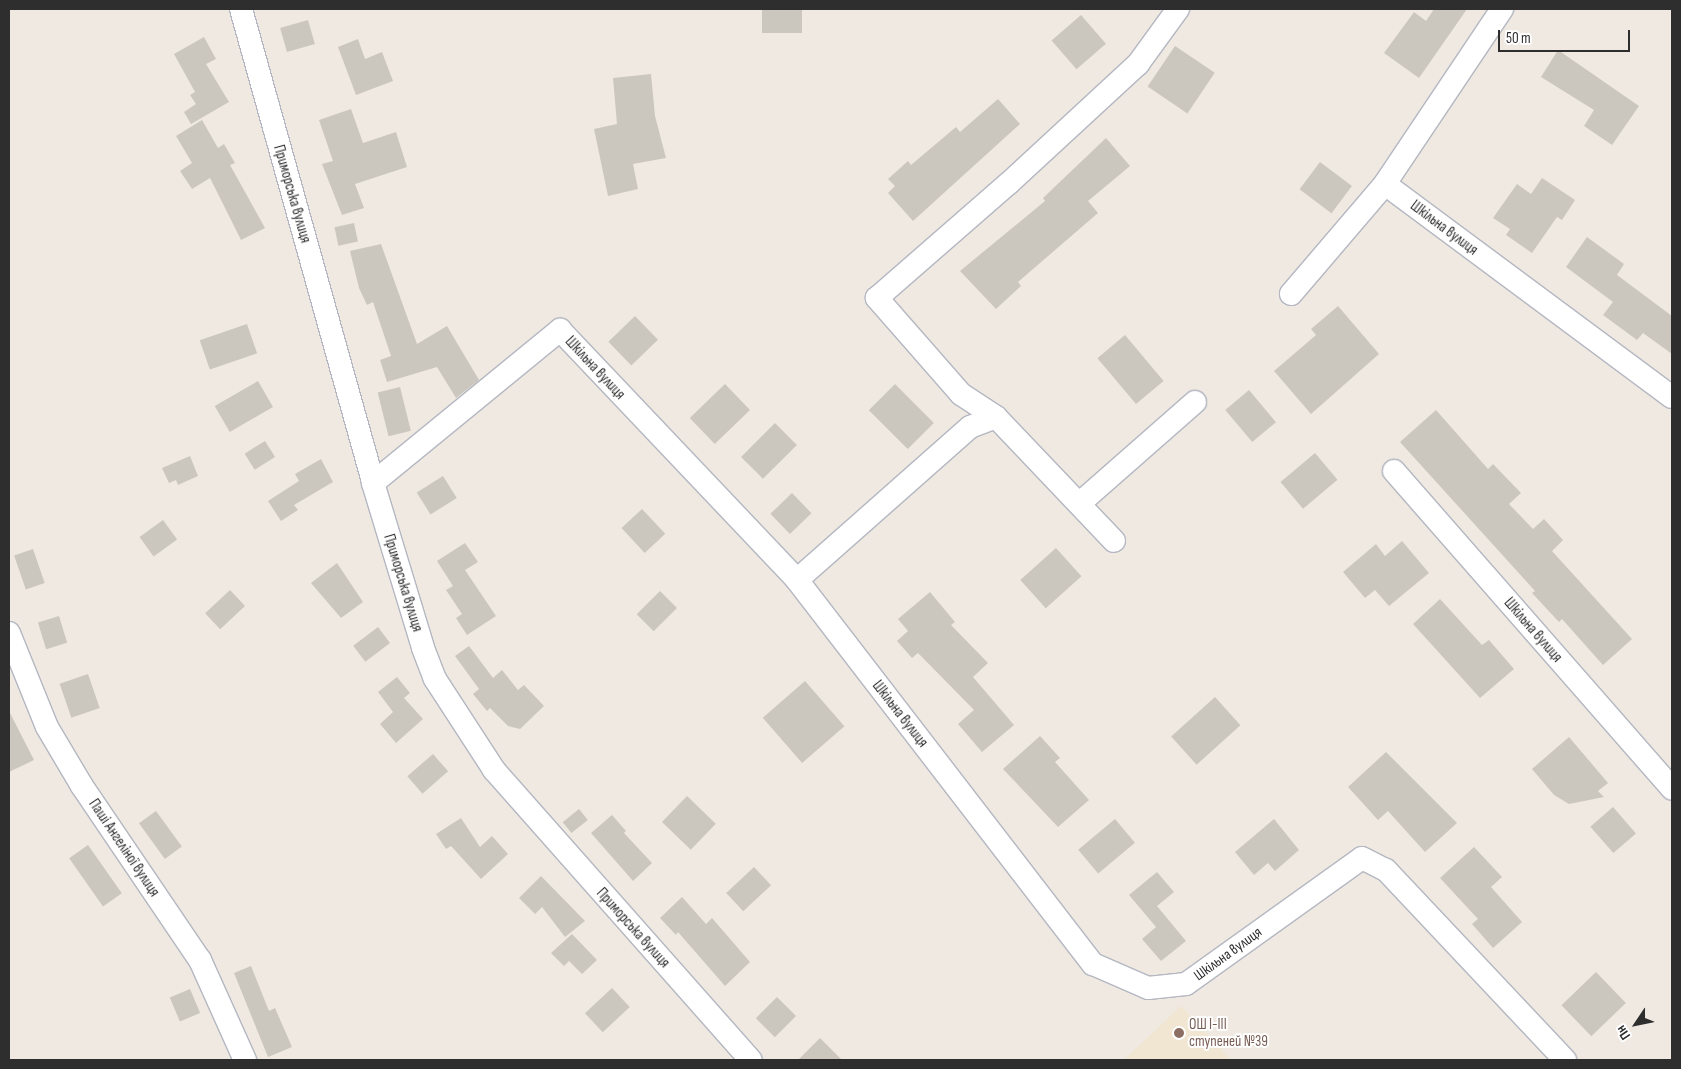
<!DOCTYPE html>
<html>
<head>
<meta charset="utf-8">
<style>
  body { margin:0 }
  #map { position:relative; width:1681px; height:1069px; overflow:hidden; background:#efe9e1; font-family:"Sofia Sans Condensed",sans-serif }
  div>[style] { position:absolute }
  .education>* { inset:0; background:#f0e6d1 }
  .building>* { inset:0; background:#cbc7bf; transform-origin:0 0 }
  .roads { filter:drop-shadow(1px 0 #b4b7c1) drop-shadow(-1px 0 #b4b7c1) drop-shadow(0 1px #b4b7c1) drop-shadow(0 -1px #b4b7c1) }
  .minor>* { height:22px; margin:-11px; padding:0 11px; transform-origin:11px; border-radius:11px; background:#fff }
  .dots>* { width:14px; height:14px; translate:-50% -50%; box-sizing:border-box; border:2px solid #fff; border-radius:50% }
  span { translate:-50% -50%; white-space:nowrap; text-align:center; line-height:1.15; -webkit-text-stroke:4px #fff; paint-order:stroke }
  .street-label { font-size:15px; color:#2e2e2e }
  .education-label { font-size:15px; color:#785e54 }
  .left { translate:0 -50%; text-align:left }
  .frame { position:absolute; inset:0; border:10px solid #2e2e2e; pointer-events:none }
  .north { position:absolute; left:1611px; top:999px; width:50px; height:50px; -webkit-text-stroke:4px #fff; paint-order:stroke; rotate:236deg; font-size:14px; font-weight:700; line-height:20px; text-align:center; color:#2e2e2e }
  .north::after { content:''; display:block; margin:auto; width:18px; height:22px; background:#2e2e2e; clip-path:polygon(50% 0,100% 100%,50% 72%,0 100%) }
  .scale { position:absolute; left:1498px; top:30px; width:132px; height:22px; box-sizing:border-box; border:2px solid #2e2e2e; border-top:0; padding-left:6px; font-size:15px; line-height:18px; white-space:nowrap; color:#2e2e2e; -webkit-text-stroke:4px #fff; paint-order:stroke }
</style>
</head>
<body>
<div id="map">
  <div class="education">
    <i style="clip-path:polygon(1181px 1006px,1231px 1060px,1124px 1060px)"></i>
  </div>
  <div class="building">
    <i style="left:762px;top:9px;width:40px;height:24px"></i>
    <i style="clip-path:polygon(1434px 9px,1467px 9px,1419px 78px,1384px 53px,1414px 12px,1426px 21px)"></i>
    <i style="left:1081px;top:15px;width:38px;height:39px;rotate:49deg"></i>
    <i style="left:308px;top:20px;width:25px;height:29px;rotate:74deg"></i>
    <i style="clip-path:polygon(204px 37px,216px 59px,206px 64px,229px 102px,191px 124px,184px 112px,196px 104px,190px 95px,195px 92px,174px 54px)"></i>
    <i style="clip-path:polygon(358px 39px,365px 59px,382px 52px,393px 81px,356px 95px,338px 47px)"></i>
    <i style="left:1175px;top:46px;width:48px;height:49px;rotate:34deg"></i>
    <i style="clip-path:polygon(1558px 50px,1639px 106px,1612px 145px,1584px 126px,1594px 110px,1541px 77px)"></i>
    <i style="clip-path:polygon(651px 74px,655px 116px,666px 158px,633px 164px,638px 189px,608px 196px,594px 129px,617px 124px,613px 78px)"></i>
    <i style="clip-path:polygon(998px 99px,1020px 124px,913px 221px,888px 193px,895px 186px,888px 179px,908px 161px,911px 165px,956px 127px,960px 132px)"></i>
    <i style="clip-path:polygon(351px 109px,363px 143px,396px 132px,407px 167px,355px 184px,364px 208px,342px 215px,322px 164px,333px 161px,319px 120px)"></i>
    <i style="clip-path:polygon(202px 120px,218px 148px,224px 144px,235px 163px,230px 165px,265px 228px,241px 240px,210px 178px,192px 189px,180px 171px,192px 163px,176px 136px)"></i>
    <i style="clip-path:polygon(1106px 138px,1130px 166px,1088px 201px,1098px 213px,1018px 282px,1021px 286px,996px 309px,960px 271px,1045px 201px,1043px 198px)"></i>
    <i style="left:1320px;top:162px;width:40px;height:34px;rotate:37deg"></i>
    <i style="clip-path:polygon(1542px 178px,1575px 200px,1562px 220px,1557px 217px,1532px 253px,1506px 235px,1510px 229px,1493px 218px,1517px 184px,1531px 194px)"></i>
    <i style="left:354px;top:223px;width:19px;height:20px;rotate:78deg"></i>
    <i style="clip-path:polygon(1587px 237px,1624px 264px,1617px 275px,1672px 316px,1672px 354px,1643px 333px,1637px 340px,1603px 315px,1613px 302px,1566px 267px)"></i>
    <i style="clip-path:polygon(381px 244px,417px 344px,447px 326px,479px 380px,456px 398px,437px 367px,387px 382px,380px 360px,391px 356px,373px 302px,367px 305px,359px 288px,350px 251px)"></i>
    <i style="clip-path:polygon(1338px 306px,1379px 354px,1311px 414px,1274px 371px,1316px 335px,1311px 329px)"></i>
    <i style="left:635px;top:316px;width:33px;height:37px;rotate:46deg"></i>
    <i style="left:247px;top:324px;width:31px;height:50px;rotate:71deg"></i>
    <i style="left:1125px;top:335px;width:60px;height:36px;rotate:50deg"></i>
    <i style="left:258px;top:381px;width:30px;height:50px;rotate:60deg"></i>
    <i style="left:725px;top:384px;width:36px;height:49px;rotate:46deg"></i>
    <i style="left:895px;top:384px;width:55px;height:37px;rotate:45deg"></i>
    <i style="left:400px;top:387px;width:45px;height:23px;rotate:76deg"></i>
    <i style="left:1249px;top:390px;width:42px;height:31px;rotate:50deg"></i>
    <i style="clip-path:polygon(1436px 410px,1488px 469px,1493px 464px,1521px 493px,1509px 504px,1533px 529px,1544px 519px,1563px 540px,1552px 551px,1632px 639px,1603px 665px,1562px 619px,1559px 622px,1532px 593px,1535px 591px,1400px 442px)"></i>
    <i style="left:775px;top:423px;width:31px;height:48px;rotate:45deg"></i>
    <i style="left:265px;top:441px;width:19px;height:24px;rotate:58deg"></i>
    <i style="left:1315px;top:453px;width:35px;height:45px;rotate:50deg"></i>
    <i style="clip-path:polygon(190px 456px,198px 476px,178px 485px,176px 480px,169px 483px,162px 468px)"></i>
    <i style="clip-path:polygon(321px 459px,333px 482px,294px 505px,298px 510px,281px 521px,268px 501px,299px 481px,295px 474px)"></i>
    <i style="left:443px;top:476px;width:26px;height:31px;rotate:58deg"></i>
    <i style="left:792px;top:493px;width:28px;height:30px;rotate:46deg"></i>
    <i style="left:642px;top:509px;width:34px;height:28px;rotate:47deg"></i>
    <i style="left:163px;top:520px;width:24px;height:29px;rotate:54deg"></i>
    <i style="clip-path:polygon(1402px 541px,1429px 573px,1389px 606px,1375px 590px,1365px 598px,1343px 572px,1376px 544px,1385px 556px)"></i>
    <i style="clip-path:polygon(465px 543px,478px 562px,465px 570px,496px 616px,467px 635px,456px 618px,462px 614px,446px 590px,453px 586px,437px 561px)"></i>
    <i style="left:1056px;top:548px;width:38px;height:48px;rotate:48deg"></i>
    <i style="left:33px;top:549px;width:36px;height:20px;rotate:71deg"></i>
    <i style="clip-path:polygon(337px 563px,363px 602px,341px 618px,311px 583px)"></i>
    <i style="left:230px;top:590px;width:22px;height:34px;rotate:47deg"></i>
    <i style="left:660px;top:591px;width:24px;height:33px;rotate:45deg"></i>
    <i style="clip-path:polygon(930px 592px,955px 622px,951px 625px,988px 663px,973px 677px,1014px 725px,982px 752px,958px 724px,974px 710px,918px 653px,912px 658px,897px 641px,908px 631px,898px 619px)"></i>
    <i style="clip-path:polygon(1440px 599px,1482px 645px,1489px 640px,1514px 669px,1480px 698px,1413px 624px)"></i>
    <i style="left:59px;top:616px;width:28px;height:22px;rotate:73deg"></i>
    <i style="left:378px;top:627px;width:20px;height:31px;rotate:53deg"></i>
    <i style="clip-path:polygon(469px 646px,493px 678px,502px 670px,518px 690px,524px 685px,544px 706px,520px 729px,508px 726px,490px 708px,487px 711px,473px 694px,479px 689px,455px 656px)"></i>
    <i style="left:88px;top:674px;width:36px;height:30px;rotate:71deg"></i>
    <i style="clip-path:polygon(397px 677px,410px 693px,404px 698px,423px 719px,396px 743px,380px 724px,393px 712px,378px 692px)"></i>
    <i style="left:805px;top:681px;width:60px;height:56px;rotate:49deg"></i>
    <i style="left:1215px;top:697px;width:38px;height:59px;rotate:48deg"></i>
    <i style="clip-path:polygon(9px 711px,34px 760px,9px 772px)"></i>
    <i style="clip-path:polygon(1040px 736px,1060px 758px,1055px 762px,1089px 800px,1058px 827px,1003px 769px)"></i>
    <i style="clip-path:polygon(1569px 737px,1608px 783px,1598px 791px,1604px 797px,1569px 804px,1554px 795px,1532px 769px)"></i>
    <i style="clip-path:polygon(1386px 752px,1457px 823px,1425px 852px,1388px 811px,1378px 820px,1348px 787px)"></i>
    <i style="left:433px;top:754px;width:23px;height:34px;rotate:49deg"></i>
    <i style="left:687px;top:796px;width:40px;height:36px;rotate:44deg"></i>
    <i style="left:1613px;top:807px;width:35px;height:30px;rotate:49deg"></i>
    <i style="left:579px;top:809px;width:14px;height:21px;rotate:51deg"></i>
    <i style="left:156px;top:811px;width:44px;height:21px;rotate:54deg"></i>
    <i style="clip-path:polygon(612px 815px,626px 831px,624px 833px,652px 863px,633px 881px,591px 833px)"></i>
    <i style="clip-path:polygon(461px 818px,480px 847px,492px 836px,508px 854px,481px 879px,451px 846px,446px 849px,436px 834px)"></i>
    <i style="left:1115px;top:819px;width:31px;height:48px;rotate:50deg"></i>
    <i style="clip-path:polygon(1274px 819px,1299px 850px,1275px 871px,1268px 863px,1254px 875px,1235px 852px)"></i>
    <i style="left:88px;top:845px;width:59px;height:23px;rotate:55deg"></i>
    <i style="clip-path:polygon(1474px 847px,1502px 877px,1491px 887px,1522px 922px,1493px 948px,1472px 924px,1478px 919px,1440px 878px)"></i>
    <i style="left:754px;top:867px;width:25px;height:38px;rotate:47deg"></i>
    <i style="clip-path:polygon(1157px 872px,1174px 892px,1157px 906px,1186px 941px,1161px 961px,1142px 939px,1156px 927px,1129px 895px)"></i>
    <i style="clip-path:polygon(541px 876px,585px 921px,565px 937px,542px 907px,535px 914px,519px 898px)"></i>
    <i style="clip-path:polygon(682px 897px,706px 924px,712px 918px,750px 962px,725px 986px,678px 932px,676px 935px,660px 918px)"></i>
    <i style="clip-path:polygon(572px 934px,597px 960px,582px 974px,569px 961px,564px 966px,551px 953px)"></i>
    <i style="clip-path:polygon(251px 966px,269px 1011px,275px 1008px,292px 1047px,268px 1057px,234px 973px)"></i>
    <i style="left:1596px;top:972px;width:43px;height:48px;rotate:46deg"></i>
    <i style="left:612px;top:988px;width:26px;height:37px;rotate:47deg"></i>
    <i style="left:190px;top:989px;width:26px;height:22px;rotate:67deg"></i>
    <i style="left:777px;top:997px;width:27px;height:30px;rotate:45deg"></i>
    <i style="clip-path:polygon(820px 1038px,842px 1060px,798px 1060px)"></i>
  </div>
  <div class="roads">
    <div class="minor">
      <i style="left:241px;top:9px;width:492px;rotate:74.4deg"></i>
      <i style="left:373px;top:483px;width:172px;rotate:73.1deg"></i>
      <i style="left:423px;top:648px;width:33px;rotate:69deg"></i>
      <i style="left:435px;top:679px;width:108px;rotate:57deg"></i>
      <i style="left:494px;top:770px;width:387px;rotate:48.5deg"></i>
      <i style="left:1502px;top:9px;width:211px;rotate:123.8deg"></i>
      <i style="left:1385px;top:184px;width:357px;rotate:36.6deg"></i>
      <i style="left:1291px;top:294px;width:145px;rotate:-49.5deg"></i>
      <i style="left:996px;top:417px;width:42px;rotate:-146.7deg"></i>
      <i style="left:961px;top:394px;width:128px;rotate:-131.2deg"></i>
      <i style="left:877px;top:298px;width:175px;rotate:-41.1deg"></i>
      <i style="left:1009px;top:183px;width:176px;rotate:-42.7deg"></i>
      <i style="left:1138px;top:64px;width:68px;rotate:-54deg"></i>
      <i style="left:1394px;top:471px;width:422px;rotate:48.8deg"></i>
      <i style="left:373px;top:483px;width:242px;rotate:-39.3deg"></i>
      <i style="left:560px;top:330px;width:344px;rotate:46.5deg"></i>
      <i style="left:797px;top:580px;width:485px;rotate:52.4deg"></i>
      <i style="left:1093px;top:964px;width:60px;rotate:23.6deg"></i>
      <i style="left:1148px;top:988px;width:38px;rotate:-6deg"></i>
      <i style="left:1186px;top:984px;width:216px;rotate:-35.6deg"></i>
      <i style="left:1362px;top:858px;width:27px;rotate:27deg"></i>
      <i style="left:1386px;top:870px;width:261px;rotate:46.7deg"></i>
      <i style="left:1080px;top:503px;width:153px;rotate:-41.3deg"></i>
      <i style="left:797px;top:580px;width:231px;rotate:-41.5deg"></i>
      <i style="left:970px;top:427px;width:28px;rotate:-21deg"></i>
      <i style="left:996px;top:417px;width:171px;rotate:46.4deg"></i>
      <i style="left:9px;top:633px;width:101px;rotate:68deg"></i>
      <i style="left:47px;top:727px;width:69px;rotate:59.3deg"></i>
      <i style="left:82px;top:786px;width:210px;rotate:55.9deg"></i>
      <i style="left:200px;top:960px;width:110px;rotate:65.8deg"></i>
    </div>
  </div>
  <div class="dots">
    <i style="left:1179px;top:1033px;background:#8d6e63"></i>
  </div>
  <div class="street-label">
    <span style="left:292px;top:194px;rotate:74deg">Приморська вулиця</span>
    <span style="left:1444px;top:228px;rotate:37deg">Шкільна вулиця</span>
    <span style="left:595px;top:368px;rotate:47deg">Шкільна вулиця</span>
    <span style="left:403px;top:583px;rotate:73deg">Приморська вулиця</span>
    <span style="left:1533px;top:630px;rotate:49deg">Шкільна вулиця</span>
    <span style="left:900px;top:714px;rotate:52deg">Шкільна вулиця</span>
    <span style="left:124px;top:848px;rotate:56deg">Паші Ангеліної вулиця</span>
    <span style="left:633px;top:928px;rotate:48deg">Приморська вулиця</span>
    <span style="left:1228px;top:954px;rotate:-36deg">Шкільна вулиця</span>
  </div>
  <div class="education-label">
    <span class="left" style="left:1189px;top:1033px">ОШ I-III<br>ступеней №39</span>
  </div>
  <div class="frame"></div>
  <div class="north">Пн</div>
  <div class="scale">50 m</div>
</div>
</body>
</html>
